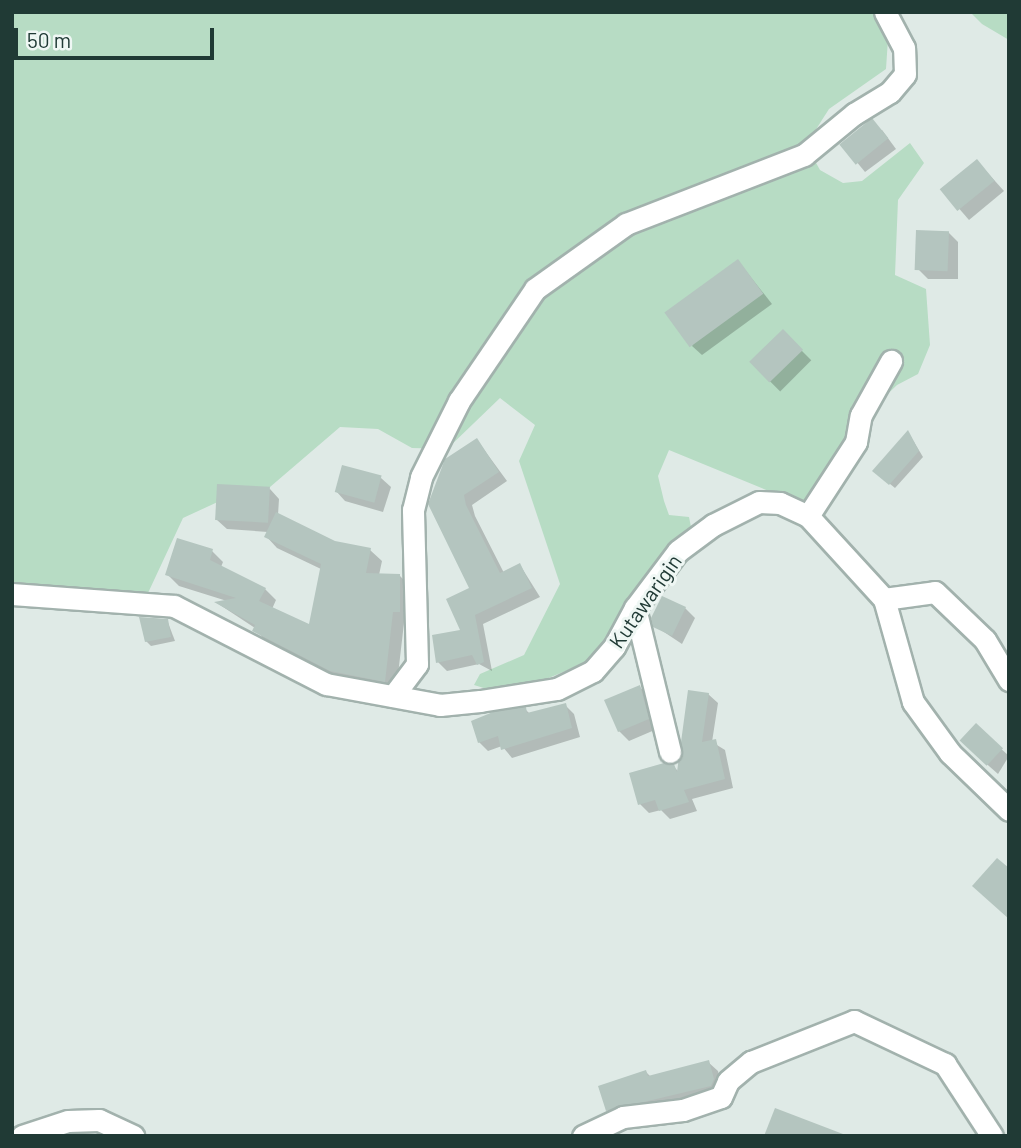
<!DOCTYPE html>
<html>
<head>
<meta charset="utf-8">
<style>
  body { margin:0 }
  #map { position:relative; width:1021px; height:1148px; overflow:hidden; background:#dfeae6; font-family:Barlow,sans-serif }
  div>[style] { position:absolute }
  .green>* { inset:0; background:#b7dcc4 }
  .shadow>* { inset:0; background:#0003; transform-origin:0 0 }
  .building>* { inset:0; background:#b4c5bf; transform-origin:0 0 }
  .roads { filter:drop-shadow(2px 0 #a2b2ad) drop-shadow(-2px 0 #a2b2ad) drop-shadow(0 2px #a2b2ad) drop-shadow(0 -2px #a2b2ad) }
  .minor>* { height:21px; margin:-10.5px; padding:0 10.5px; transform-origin:10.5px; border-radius:10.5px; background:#fff }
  span { translate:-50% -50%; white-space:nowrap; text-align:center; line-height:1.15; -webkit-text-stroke:6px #eff7f4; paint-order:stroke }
  .street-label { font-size:21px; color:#203a35 }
  .frame { position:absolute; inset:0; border:14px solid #203a35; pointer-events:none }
  .scale { position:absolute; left:14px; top:28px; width:200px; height:32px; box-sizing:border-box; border:4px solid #203a35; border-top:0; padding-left:9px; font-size:21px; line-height:24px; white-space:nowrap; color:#203a35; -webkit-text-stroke:5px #eff7f4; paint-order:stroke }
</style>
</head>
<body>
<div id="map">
  <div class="green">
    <i style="clip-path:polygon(12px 12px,899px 12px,888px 39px,886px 69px,829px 109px,806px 145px,820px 170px,843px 183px,862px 181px,910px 143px,924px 163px,898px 200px,895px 275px,926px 289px,930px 345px,918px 374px,897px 385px,874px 407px,805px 506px,669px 450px,658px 476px,664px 501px,669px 515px,689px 517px,691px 527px,590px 661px,546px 679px,487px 689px,474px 685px,480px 674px,524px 655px,560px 584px,519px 461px,535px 425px,500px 398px,447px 449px,412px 448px,378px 429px,340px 427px,270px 487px,235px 494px,183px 518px,148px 593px,12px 582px)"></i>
    <i style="clip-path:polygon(970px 12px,1009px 12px,1009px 40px,982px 24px)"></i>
  </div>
  <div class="shadow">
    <i style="clip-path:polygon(882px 130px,896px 149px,865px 172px,842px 144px)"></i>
    <i style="clip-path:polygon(986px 171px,1004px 191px,969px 220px,943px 190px)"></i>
    <i style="clip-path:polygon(948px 232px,958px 242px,958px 279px,928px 279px,918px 269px)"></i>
    <i style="clip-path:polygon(738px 261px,772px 304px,702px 355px,692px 346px)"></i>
    <i style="left:783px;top:332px;width:40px;height:44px;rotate:45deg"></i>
    <i style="clip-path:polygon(908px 432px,923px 457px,895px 488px,879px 475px)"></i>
    <i style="clip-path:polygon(477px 440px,507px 481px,472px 505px,475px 516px,504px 573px,520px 565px,540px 597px,483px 624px,492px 671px,479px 664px,447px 671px,438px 662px,463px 631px,471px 589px,430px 504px)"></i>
    <i style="clip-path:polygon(381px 478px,391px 487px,383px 512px,345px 501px,336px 491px)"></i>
    <i style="clip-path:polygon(270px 489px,279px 499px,278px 515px,335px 543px,370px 550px,382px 561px,379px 575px,400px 576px,411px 587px,410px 623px,404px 623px,396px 692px,343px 682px,266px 642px,255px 628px,217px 603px,227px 601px,179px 586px,167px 574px,212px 551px,223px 562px,221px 567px,265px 589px,276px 600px,272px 609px,310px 627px,321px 569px,277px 548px,266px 536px,268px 532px,227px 529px,217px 520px)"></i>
    <i style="clip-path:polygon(685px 608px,695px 618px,682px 644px,655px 626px)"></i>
    <i style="clip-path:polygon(167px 620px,175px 641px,151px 646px,146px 641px)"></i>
    <i style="clip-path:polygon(640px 687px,649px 697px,657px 729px,629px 741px,619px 731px)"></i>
    <i style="clip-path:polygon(708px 694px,718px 703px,712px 742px,725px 750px,733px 788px,692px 799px,697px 811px,670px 819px,661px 810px,649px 813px,640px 804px,673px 766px,679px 772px)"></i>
    <i style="clip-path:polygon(565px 705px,574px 714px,580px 737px,512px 758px,502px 746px,488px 751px,479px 742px,525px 709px,530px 714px)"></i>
    <i style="clip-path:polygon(976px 726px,1009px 756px,998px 774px,972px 751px)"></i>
    <i style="clip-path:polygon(708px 1062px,718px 1071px,723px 1090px,617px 1119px,607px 1110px,646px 1072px,651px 1077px)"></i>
  </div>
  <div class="building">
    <i style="left:872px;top:118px;width:26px;height:42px;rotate:51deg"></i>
    <i style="left:977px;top:159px;width:28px;height:48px;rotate:51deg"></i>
    <i style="left:916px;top:230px;width:33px;height:40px;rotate:2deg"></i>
    <i style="left:738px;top:259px;width:43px;height:91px;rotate:54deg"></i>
    <i style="left:783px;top:329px;width:29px;height:47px;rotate:46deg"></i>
    <i style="clip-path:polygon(908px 430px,919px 451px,889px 485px,872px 471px)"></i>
    <i style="clip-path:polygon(477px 438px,499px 472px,464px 495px,466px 505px,500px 573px,520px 563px,532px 588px,475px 615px,484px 662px,477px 665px,472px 655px,436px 663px,432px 635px,460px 630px,446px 599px,469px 588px,428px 504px,445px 459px)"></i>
    <i style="left:342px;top:465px;width:41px;height:28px;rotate:15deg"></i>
    <i style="left:217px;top:484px;width:53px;height:36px;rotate:3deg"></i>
    <i style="clip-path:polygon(276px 512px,335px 541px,371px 548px,366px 573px,400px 574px,400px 612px,393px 612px,385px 682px,330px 671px,252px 631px,255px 625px,214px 602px,236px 598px,165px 575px,177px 538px,213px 549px,210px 560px,266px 588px,259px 601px,309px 624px,321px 564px,264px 537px)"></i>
    <i style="clip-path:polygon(662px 596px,686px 607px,672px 636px,653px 627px,651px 618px)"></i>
    <i style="clip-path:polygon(139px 617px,168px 619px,171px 637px,145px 642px)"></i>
    <i style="clip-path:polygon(640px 685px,649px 719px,618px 732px,604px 700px)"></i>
    <i style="clip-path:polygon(688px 690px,709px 693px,702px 742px,716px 739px,725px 779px,684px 790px,689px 802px,659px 811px,655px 800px,638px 805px,629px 773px,664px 763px,674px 764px,677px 772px)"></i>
    <i style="clip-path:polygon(566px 703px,572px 728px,501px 750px,498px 736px,478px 743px,471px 721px,493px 712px,526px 707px,527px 713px)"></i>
    <i style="left:976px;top:723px;width:37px;height:24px;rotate:43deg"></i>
    <i style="clip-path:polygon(997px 858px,1009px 868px,1009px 919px,972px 886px)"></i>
    <i style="clip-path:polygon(709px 1060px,714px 1079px,711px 1086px,606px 1111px,598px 1086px,646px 1070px,648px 1076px)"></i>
    <i style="clip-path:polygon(775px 1108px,843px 1134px,842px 1136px,764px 1136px)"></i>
  </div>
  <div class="roads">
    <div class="minor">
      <i style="left:808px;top:516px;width:88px;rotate:-57deg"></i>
      <i style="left:856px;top:442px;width:27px;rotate:-80deg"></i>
      <i style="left:861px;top:415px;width:62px;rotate:-60.9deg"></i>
      <i style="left:12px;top:594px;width:162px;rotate:4.2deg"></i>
      <i style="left:174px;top:606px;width:171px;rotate:27.2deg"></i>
      <i style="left:326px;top:684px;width:116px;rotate:10.4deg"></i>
      <i style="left:440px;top:705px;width:40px;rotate:-5.7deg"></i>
      <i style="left:480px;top:701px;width:78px;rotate:-8.9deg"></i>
      <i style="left:557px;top:689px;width:40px;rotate:-26.6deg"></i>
      <i style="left:593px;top:671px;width:32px;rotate:-49deg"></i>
      <i style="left:614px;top:647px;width:44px;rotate:-61.7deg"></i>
      <i style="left:635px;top:608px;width:71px;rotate:-53deg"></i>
      <i style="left:678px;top:551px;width:44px;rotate:-36.6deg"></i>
      <i style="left:713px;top:525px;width:51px;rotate:-26.6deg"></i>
      <i style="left:759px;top:502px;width:21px;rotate:3deg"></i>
      <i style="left:780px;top:503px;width:31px;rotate:25deg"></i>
      <i style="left:808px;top:516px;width:113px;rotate:47.5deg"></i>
      <i style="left:884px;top:599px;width:107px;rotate:74.3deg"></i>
      <i style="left:913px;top:702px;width:63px;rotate:54deg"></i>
      <i style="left:950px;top:753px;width:82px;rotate:44deg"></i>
      <i style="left:884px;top:599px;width:51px;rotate:-7.8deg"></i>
      <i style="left:935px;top:592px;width:69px;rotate:43.8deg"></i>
      <i style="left:985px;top:640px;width:47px;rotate:59deg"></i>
      <i style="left:635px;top:608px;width:148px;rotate:76.3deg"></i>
      <i style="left:393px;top:696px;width:40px;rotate:-53deg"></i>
      <i style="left:417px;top:664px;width:154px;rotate:-91.5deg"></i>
      <i style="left:413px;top:510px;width:34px;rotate:-76deg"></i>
      <i style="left:421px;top:477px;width:85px;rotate:-63.4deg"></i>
      <i style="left:459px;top:401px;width:135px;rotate:-55.8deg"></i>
      <i style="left:535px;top:289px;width:112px;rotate:-35.5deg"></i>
      <i style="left:626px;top:224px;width:191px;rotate:-21.2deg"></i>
      <i style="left:804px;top:155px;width:65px;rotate:-39.4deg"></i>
      <i style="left:854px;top:114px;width:42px;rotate:-31.4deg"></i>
      <i style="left:890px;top:92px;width:23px;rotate:-50deg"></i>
      <i style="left:905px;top:74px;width:26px;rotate:-92deg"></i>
      <i style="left:904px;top:48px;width:41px;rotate:-117.8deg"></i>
      <i style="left:22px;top:1136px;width:48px;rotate:-18.1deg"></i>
      <i style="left:68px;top:1121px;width:31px;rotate:-2deg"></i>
      <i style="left:99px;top:1120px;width:38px;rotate:25deg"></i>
      <i style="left:583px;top:1136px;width:44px;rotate:-25.4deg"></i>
      <i style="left:623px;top:1117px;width:60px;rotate:-6.7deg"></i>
      <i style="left:683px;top:1110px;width:40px;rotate:-18.9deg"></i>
      <i style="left:721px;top:1097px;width:17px;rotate:-66deg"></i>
      <i style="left:728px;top:1081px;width:30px;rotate:-40deg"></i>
      <i style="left:751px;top:1062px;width:111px;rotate:-21.7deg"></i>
      <i style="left:854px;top:1021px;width:101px;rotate:25.3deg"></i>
      <i style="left:945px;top:1064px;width:86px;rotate:56.9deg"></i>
    </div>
  </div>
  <div class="street-label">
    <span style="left:645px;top:601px;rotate:-55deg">Kutawarigin</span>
  </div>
  <div class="frame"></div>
  <div class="scale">50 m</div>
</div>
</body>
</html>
